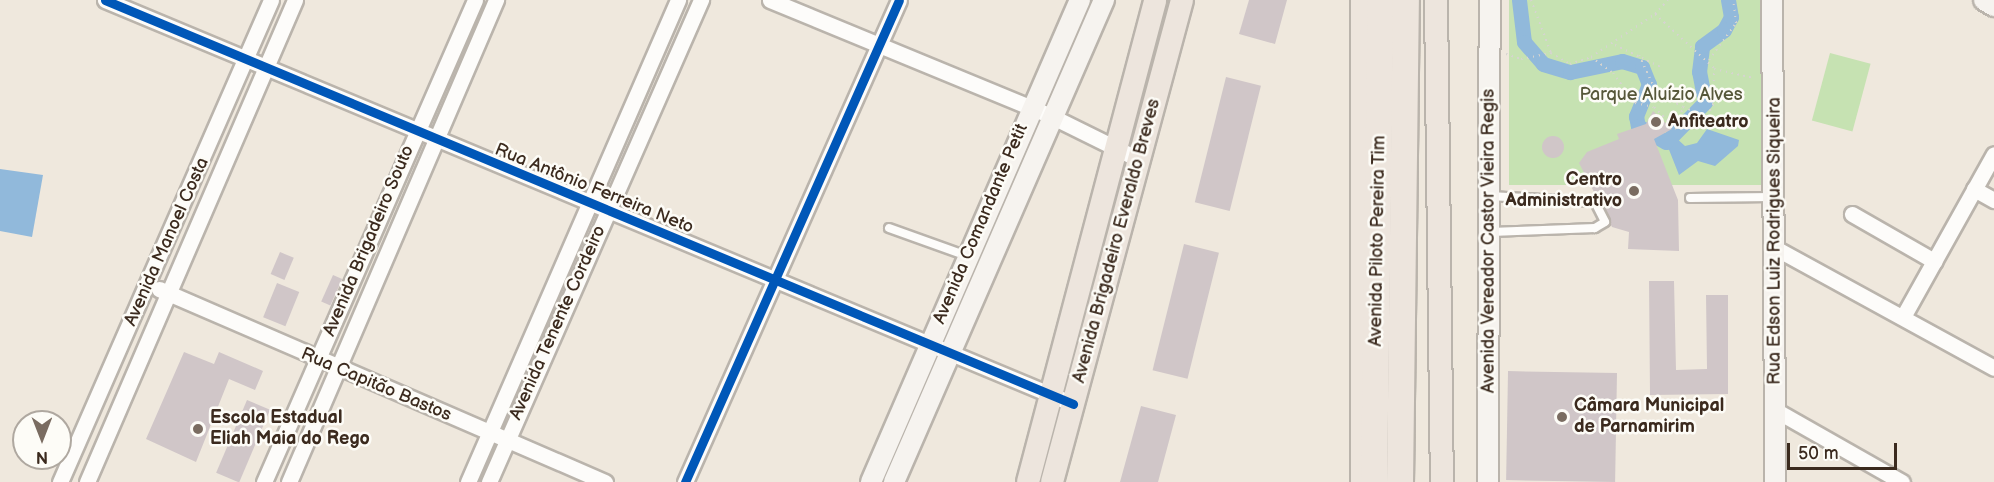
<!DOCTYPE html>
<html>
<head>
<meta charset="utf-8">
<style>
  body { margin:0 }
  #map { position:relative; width:1994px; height:482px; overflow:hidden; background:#efe8dd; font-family:"Balsamiq Sans",sans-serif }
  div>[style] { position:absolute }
  .green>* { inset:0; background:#c6e2b2; transform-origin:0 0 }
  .water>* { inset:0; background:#91b9db }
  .canal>* { height:15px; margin:-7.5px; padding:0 7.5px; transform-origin:7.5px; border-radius:7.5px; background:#91b9db }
  .building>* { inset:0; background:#d0c6c8; transform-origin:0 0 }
  .round { border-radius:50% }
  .path>* { height:2px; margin-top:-1px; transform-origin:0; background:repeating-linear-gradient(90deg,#d6d4d0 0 1.5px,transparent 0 6px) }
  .roads { filter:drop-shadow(2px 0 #bab4ac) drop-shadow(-2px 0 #bab4ac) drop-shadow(0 2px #bab4ac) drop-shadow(0 -2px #bab4ac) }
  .lane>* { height:8px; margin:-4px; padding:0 4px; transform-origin:4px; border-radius:4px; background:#fdfcfa }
  .street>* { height:15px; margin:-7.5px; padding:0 7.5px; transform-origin:7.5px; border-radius:7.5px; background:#fdfcfa }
  .secondary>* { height:20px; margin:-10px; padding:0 10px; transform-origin:10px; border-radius:10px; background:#f6f3ef }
  .primary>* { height:22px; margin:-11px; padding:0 11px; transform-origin:11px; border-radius:11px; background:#ede5dd }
  .highway>* { height:26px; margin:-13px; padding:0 13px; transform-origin:13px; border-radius:13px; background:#ede5dd }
  .cycleway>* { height:9px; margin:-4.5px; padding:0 4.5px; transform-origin:4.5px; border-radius:4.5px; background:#0057b8 }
  .dots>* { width:16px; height:16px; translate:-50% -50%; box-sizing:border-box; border:3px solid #fdfcf7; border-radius:50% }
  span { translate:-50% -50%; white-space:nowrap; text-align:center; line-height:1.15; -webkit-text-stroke:5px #fdfcf7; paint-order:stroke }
  .park-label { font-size:18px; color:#56573a }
  .poi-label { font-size:18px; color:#3b2a1e; font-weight:700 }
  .left { translate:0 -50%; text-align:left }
  .right { translate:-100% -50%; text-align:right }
  .street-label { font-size:18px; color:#3b2a1e }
  .north { position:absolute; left:12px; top:410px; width:60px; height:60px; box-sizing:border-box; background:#fdfcf7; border:2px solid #afa8a0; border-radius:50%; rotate:180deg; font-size:16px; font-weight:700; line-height:24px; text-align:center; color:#3b2a1e }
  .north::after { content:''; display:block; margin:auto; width:21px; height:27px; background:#7a6c61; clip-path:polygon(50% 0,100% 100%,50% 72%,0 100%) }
  .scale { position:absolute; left:1787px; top:443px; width:110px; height:27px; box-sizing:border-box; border:3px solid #3b2a1e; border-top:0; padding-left:8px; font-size:18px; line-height:21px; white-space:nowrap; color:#3b2a1e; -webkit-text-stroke:4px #fdfcf7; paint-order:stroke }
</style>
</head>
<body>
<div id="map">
  <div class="green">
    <i style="left:1509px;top:0;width:252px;height:185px"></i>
    <i style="left:1830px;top:53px;width:42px;height:70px;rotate:15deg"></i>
  </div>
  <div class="water">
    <i style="clip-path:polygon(1707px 129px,1739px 140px,1738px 146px,1715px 166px,1698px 161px,1679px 175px,1666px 142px,1674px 136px,1685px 146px,1697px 143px)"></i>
    <i style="clip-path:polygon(0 169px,43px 175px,32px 237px,0 231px)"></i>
  </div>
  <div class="canal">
    <i style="left:1519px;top:0;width:42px;rotate:83.2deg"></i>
    <i style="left:1524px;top:42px;width:29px;rotate:49deg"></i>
    <i style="left:1543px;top:64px;width:28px;rotate:17deg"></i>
    <i style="left:1570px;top:72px;width:53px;rotate:-11.9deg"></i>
    <i style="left:1622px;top:61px;width:21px;rotate:17deg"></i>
    <i style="left:1642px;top:67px;width:18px;rotate:68deg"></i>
    <i style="left:1649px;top:84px;width:35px;rotate:112deg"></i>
    <i style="left:1636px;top:116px;width:10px;rotate:79deg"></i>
    <i style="left:1638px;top:126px;width:32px;rotate:30deg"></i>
    <i style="left:1666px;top:142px;width:56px;rotate:-45.7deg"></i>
    <i style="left:1705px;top:102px;width:31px;rotate:-101deg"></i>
    <i style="left:1699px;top:72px;width:26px;rotate:-83deg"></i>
    <i style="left:1702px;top:46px;width:27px;rotate:-36deg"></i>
    <i style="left:1724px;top:30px;width:15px;rotate:-62deg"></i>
    <i style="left:1731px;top:17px;width:17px;rotate:-100deg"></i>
  </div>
  <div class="building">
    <i style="clip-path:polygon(1249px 0,1287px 0,1275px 44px,1239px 34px)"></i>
    <i style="left:1226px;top:77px;width:36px;height:129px;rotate:14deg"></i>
    <i style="clip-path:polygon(1653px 111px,1672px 129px,1654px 139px,1678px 200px,1679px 251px,1628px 249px,1629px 232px,1612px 227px,1579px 163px,1587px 152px,1619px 139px,1617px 134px,1646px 124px)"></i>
    <i class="round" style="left:1542px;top:136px;width:22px;height:22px"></i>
    <i style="left:1184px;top:244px;width:36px;height:130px;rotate:14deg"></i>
    <i style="left:280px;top:252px;width:15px;height:24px;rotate:23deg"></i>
    <i style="left:333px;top:275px;width:10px;height:29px;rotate:24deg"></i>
    <i style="clip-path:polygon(1649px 281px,1674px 281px,1676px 370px,1707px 369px,1706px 295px,1728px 295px,1728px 394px,1650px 395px)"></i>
    <i style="left:277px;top:283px;width:24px;height:37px;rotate:22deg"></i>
    <i style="clip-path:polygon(184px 352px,214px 364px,219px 352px,263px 371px,255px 390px,229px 379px,196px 462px,146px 439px)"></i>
    <i style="left:1617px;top:373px;width:109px;height:109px;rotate:91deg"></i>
    <i style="left:247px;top:400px;width:25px;height:79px;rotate:23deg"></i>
    <i style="clip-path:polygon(1141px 406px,1176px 415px,1158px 482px,1120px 482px)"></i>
  </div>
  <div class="path">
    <i style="left:1531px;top:0;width:57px;rotate:69.3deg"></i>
    <i style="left:1655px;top:14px;width:19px;rotate:-47deg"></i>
    <i style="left:1615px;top:45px;width:51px;rotate:25.6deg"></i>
    <i style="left:1506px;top:54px;width:16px;rotate:18deg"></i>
    <i style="left:1521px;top:59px;width:31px;rotate:-11deg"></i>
    <i style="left:1551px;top:53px;width:22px;rotate:30deg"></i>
    <i style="left:1570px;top:64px;width:22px;rotate:-18deg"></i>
    <i style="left:1591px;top:57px;width:27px;rotate:36deg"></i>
    <i style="left:1613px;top:73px;width:37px;rotate:54deg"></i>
    <i style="left:1635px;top:103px;width:19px;rotate:12deg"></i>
    <i style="left:1654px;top:107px;width:31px;rotate:45deg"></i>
    <i style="left:1676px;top:129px;width:23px;rotate:-72deg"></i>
    <i style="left:1683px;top:107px;width:26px;rotate:21deg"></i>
    <i style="left:1707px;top:116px;width:13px;rotate:-61deg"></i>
    <i style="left:1713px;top:105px;width:36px;rotate:-88deg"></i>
    <i style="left:1714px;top:69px;width:41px;rotate:12.7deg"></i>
    <i style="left:1639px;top:55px;width:40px;rotate:65deg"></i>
    <i style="left:1656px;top:91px;width:31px;rotate:31deg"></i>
    <i style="left:1591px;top:57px;width:77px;rotate:-33.9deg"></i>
    <i style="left:1655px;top:14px;width:80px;rotate:42.5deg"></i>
    <i style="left:1709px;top:60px;width:46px;rotate:-53.9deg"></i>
    <i style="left:1736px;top:23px;width:23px;rotate:-97deg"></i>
  </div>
  <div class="roads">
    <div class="lane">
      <i style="left:1490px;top:196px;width:105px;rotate:3.3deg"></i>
      <i style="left:1595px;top:202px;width:22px;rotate:63deg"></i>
      <i style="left:1605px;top:222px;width:12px;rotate:149deg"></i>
      <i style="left:1595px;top:228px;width:104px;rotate:177.8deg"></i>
      <i style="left:1690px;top:198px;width:82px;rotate:-0.7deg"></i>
      <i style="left:889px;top:228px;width:83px;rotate:19.7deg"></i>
    </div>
    <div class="street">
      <i style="left:105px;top:0;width:1049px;rotate:22.65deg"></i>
      <i style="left:770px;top:0;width:304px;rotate:22.4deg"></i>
      <i style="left:1051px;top:116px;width:99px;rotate:26.3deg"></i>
      <i style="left:1974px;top:189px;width:23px;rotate:29deg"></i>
      <i style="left:1852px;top:214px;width:95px;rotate:29.8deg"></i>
      <i style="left:1777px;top:249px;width:247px;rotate:28.7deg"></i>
      <i style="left:159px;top:289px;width:486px;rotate:23.4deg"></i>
      <i style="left:1904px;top:315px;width:184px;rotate:-60.8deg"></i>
      <i style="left:1775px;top:410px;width:146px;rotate:29.6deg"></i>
      <i style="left:60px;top:482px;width:526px;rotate:-66.36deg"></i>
      <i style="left:87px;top:482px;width:525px;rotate:-66.66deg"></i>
      <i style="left:264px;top:482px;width:526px;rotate:-66.36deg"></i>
      <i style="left:289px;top:482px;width:525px;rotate:-66.76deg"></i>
      <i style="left:468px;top:482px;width:526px;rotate:-66.46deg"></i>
      <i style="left:489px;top:482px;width:527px;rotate:-66.26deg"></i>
      <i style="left:685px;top:482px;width:527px;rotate:-66.06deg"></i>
    </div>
    <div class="secondary">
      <i style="left:1772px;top:0;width:482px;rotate:89.6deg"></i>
      <i style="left:1984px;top:0;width:12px;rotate:31deg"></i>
      <i style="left:871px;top:482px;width:525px;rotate:-66.56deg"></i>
      <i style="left:894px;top:482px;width:526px;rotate:-66.46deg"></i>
      <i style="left:1488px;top:482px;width:482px;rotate:-89.8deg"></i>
    </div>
    <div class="primary">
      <i style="left:1436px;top:0;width:482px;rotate:89.3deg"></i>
      <i style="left:1028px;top:482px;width:498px;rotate:-75.2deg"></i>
      <i style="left:1052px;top:482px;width:499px;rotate:-74.9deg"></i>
      <i style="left:1362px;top:482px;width:482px;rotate:-90deg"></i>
    </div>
    <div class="highway">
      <i style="left:1374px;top:482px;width:482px;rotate:-89.2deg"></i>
      <i style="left:1400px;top:482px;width:482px;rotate:-89.3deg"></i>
    </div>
  </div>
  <div class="cycleway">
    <i style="left:105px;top:0;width:1049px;rotate:22.65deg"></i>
    <i style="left:685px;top:482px;width:527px;rotate:-66.06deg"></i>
  </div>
  <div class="dots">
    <i style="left:1656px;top:122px;background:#7a6c61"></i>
    <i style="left:1634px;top:191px;background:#7a6c61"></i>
    <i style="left:1562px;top:417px;background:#7a6c61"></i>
    <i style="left:198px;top:429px;background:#7a6c61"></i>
  </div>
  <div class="park-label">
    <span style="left:1661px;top:95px">Parque Aluízio Alves</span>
  </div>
  <div class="poi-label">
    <span class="left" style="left:1668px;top:122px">Anfiteatro</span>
    <span class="right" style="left:1622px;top:191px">Centro<br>Administrativo</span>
    <span class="left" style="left:1574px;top:417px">Câmara Municipal<br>de Parnamirim</span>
    <span class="left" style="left:210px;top:429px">Escola Estadual<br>Eliah Maia do Rego</span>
  </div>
  <div class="street-label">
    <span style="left:594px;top:189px;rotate:22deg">Rua Antônio Ferreira Neto</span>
    <span style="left:981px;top:224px;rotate:-67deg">Avenida Comandante Petit</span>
    <span style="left:369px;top:241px;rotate:-67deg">Avenida Brigadeiro Souto</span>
    <span style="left:1117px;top:241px;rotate:-75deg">Avenida Brigadeiro Everaldo Breves</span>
    <span style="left:1378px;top:241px;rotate:-89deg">Avenida Piloto Pereira Tim</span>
    <span style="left:1489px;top:241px;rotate:-90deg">Avenida Vereador Castor Vieira Regis</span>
    <span style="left:1775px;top:241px;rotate:-90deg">Rua Edson Luiz Rodrigues Siqueira</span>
    <span style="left:167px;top:242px;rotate:-66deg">Avenida Manoel Costa</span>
    <span style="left:558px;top:323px;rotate:-66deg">Avenida Tenente Cordeiro</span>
    <span style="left:376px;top:385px;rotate:23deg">Rua Capitão Bastos</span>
  </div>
  <div class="north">N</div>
  <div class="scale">50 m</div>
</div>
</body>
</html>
